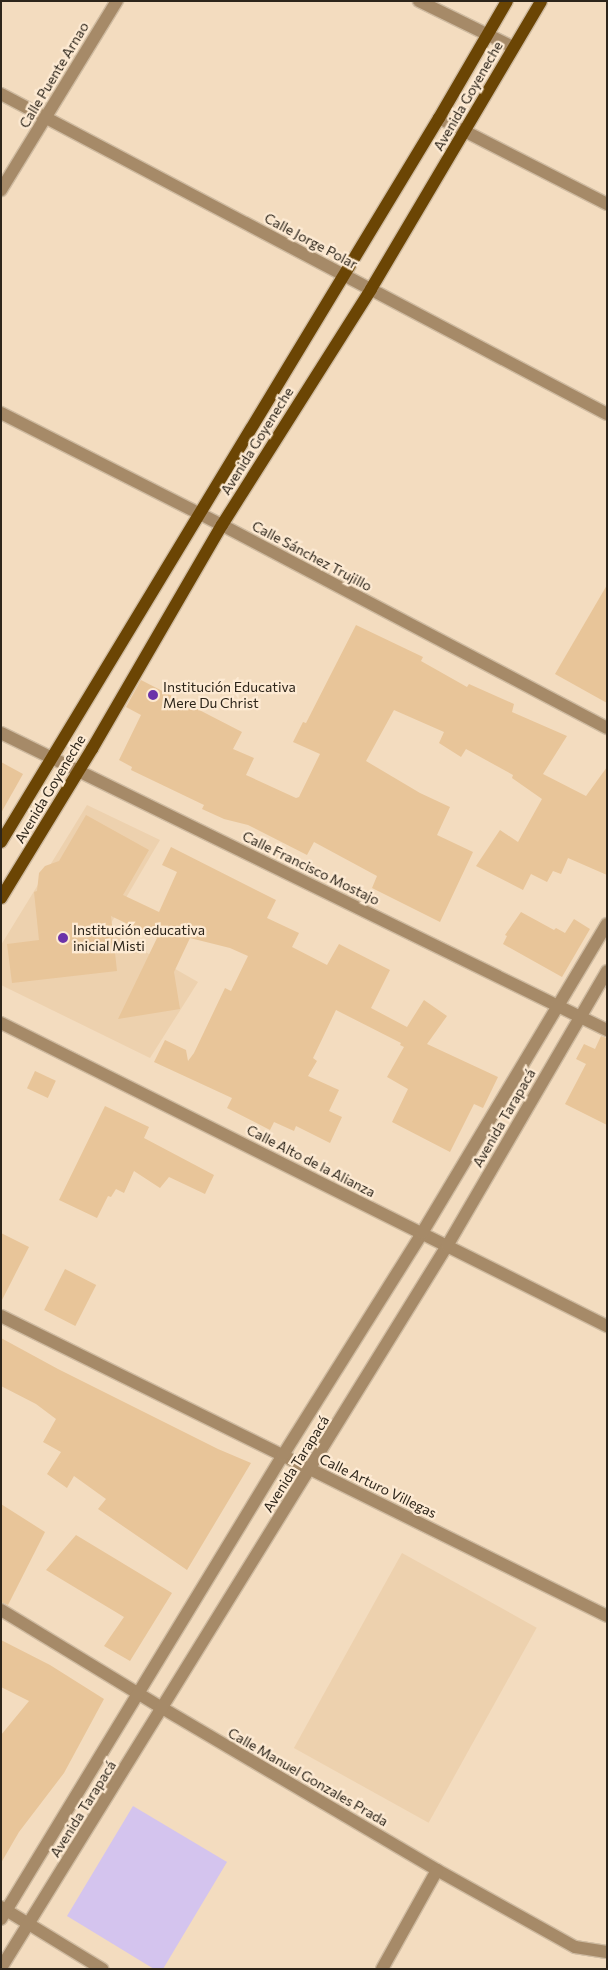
<!DOCTYPE html>
<html>
<head>
<meta charset="utf-8">
<style>
  body { margin:0 }
  #map { position:relative; width:608px; height:1970px; overflow:hidden; background:#f3dcbf; font-family:Commissioner,sans-serif }
  div>[style] { position:absolute }
  .built>* { inset:0; background:#edd1ae; transform-origin:0 0 }
  .green>* { inset:0; background:#d4c4ee }
  .building>* { inset:0; background:#e8c599; transform-origin:0 0 }
  .roads { filter:drop-shadow(1px 0 #cfbba1) drop-shadow(-1px 0 #cfbba1) drop-shadow(0 1px #cfbba1) drop-shadow(0 -1px #cfbba1) }
  .minor>* { height:12px; margin:-6px; padding:0 6px; transform-origin:6px; border-radius:6px; background:#a68a68 }
  .major>* { height:12px; margin:-6px; padding:0 6px; transform-origin:6px; border-radius:6px; background:#6b4504 }
  .dots>* { width:14px; height:14px; translate:-50% -50%; box-sizing:border-box; border:2px solid #fdead3; border-radius:50% }
  span { translate:-50% -50%; white-space:nowrap; text-align:center; line-height:1.15; -webkit-text-stroke:4.5px #fdead3; paint-order:stroke }
  .street-label { font-size:14px; color:#2d251a }
  .poi-label { font-size:14px; color:#2d251a }
  .left { translate:0 -50%; text-align:left }
  .frame { position:absolute; inset:0; border:2px solid #2d251a; pointer-events:none }
</style>
</head>
<body>
<div id="map">
  <div class="built">
    <i style="clip-path:polygon(87px 805px,160px 840px,107px 930px,198px 982px,150px 1058px,1px 985px,1px 945px)"></i>
    <i style="left:402px;top:1553px;width:154px;height:223px;rotate:29deg"></i>
  </div>
  <div class="green">
    <i style="clip-path:polygon(133px 1806px,227px 1862px,163px 1969px,154px 1969px,67px 1916px)"></i>
  </div>
  <div class="building">
    <i style="clip-path:polygon(607px 585px,607px 703px,555px 674px)"></i>
    <i style="clip-path:polygon(356px 625px,423px 657px,421px 661px,467px 687px,469px 684px,514px 704px,512px 712px,567px 736px,543px 774px,586px 796px,607px 767px,607px 875px,568px 858px,561px 874px,553px 871px,547px 882px,531px 874px,523px 890px,476px 866px,500px 830px,518px 842px,542px 799px,512px 778px,513px 775px,466px 749px,461px 757px,439px 743px,444px 732px,394px 710px,366px 761px,420px 793px,450px 807px,437px 835px,473px 852px,440px 922px,372px 888px,377px 876px,314px 842px,307px 855px,248px 825px,224px 819px,202px 809px,204px 805px,131px 770px,132px 767px,119px 760px,141px 715px,126px 707px,141px 680px,242px 732px,233px 749px,254px 758px,246px 775px,296px 798px,299px 797px,320px 754px,293px 742px,303px 722px,306px 723px)"></i>
    <i style="clip-path:polygon(1px 762px,23px 774px,1px 813px)"></i>
    <i style="clip-path:polygon(86px 815px,149px 850px,123px 895px,159px 912px,177px 872px,162px 865px,171px 847px,276px 900px,267px 918px,299px 933px,292px 947px,327px 965px,339px 944px,390px 970px,371px 1008px,407px 1027px,424px 1000px,447px 1016px,427px 1044px,498px 1077px,483px 1108px,474px 1104px,450px 1152px,392px 1122px,408px 1089px,387px 1077px,404px 1047px,400px 1045px,401px 1043px,336px 1010px,313px 1058px,317px 1061px,308px 1076px,339px 1090px,329px 1111px,342px 1117px,330px 1143px,296px 1126px,294px 1131px,274px 1122px,270px 1130px,227px 1108px,232px 1098px,154px 1062px,165px 1040px,186px 1050px,188px 1061px,194px 1053px,225px 988px,231px 991px,248px 956px,230px 948px,190px 938px,174px 972px,180px 1009px,118px 1019px,157px 938px,111px 916px,117px 971px,12px 983px,7px 944px,39px 940px,34px 892px,37px 891px,39px 873px,45px 866px,59px 861px)"></i>
    <i style="clip-path:polygon(521px 912px,554px 930px,556px 928px,565px 933px,574px 919px,590px 929px,562px 977px,503px 944px,507px 936px,505px 935px)"></i>
    <i style="clip-path:polygon(601px 1036px,607px 1038px,607px 1125px,565px 1104px,586px 1064px,576px 1059px,584px 1044px,595px 1049px)"></i>
    <i style="left:35px;top:1071px;width:23px;height:19px;rotate:25deg"></i>
    <i style="clip-path:polygon(105px 1106px,149px 1127px,144px 1138px,214px 1175px,205px 1194px,169px 1177px,160px 1188px,134px 1171px,124px 1193px,116px 1189px,111px 1197px,108px 1196px,97px 1218px,59px 1200px)"></i>
    <i style="clip-path:polygon(1px 1233px,29px 1247px,1px 1302px)"></i>
    <i style="left:65px;top:1269px;width:35px;height:46px;rotate:27deg"></i>
    <i style="clip-path:polygon(1px 1338px,58px 1369px,218px 1449px,251px 1463px,187px 1570px,98px 1509px,106px 1499px,74px 1476px,67px 1488px,47px 1474px,61px 1452px,43px 1442px,56px 1419px,36px 1404px,1px 1386px)"></i>
    <i style="clip-path:polygon(1px 1504px,45px 1532px,8px 1605px,1px 1602px)"></i>
    <i style="clip-path:polygon(76px 1535px,172px 1593px,130px 1661px,104px 1646px,124px 1617px,46px 1570px)"></i>
    <i style="clip-path:polygon(1px 1640px,50px 1665px,104px 1699px,64px 1773px,19px 1832px,1px 1863px,1px 1735px,29px 1701px,1px 1687px)"></i>
  </div>
  <div class="roads">
    <div class="minor">
      <i style="left:419px;top:1px;width:105px;rotate:26.1deg"></i>
      <i style="left:1px;top:94px;width:685px;rotate:27.84deg"></i>
      <i style="left:439px;top:118px;width:189px;rotate:27.1deg"></i>
      <i style="left:1px;top:190px;width:222px;rotate:-58.5deg"></i>
      <i style="left:1px;top:413px;width:248px;rotate:26.9deg"></i>
      <i style="left:222px;top:525px;width:435px;rotate:27.8deg"></i>
      <i style="left:1px;top:733px;width:675px;rotate:26.11deg"></i>
      <i style="left:1px;top:1023px;width:678px;rotate:26.57deg"></i>
      <i style="left:1px;top:1316px;width:676px;rotate:26.34deg"></i>
      <i style="left:1px;top:1610px;width:188px;rotate:31.3deg"></i>
      <i style="left:162px;top:1708px;width:319px;rotate:30.5deg"></i>
      <i style="left:437px;top:1870px;width:158px;rotate:29.2deg"></i>
      <i style="left:575px;top:1947px;width:32px;rotate:9deg"></i>
      <i style="left:1px;top:1907px;width:119px;rotate:31.5deg"></i>
      <i style="left:1px;top:1919px;width:543px;rotate:-58.71deg"></i>
      <i style="left:283px;top:1455px;width:262px;rotate:-57.9deg"></i>
      <i style="left:422px;top:1233px;width:360px;rotate:-59.1deg"></i>
      <i style="left:1px;top:1968px;width:849px;rotate:-58.3deg"></i>
      <i style="left:447px;top:1246px;width:318px;rotate:-59.8deg"></i>
      <i style="left:382px;top:1969px;width:113px;rotate:-60.9deg"></i>
    </div>
    <div class="major">
      <i style="left:1px;top:842px;width:846px;rotate:-58.83deg"></i>
      <i style="left:439px;top:118px;width:135px;rotate:-59.8deg"></i>
      <i style="left:1px;top:898px;width:175px;rotate:-58.6deg"></i>
      <i style="left:92px;top:749px;width:259px;rotate:-59.9deg"></i>
      <i style="left:222px;top:525px;width:279px;rotate:-57.7deg"></i>
      <i style="left:371px;top:289px;width:334px;rotate:-59.4deg"></i>
    </div>
  </div>
  <div class="dots">
    <i style="left:153px;top:695px;background:#6c33a9"></i>
    <i style="left:63px;top:938px;background:#6c33a9"></i>
  </div>
  <div class="street-label">
    <span style="left:54px;top:75px;rotate:-59deg">Calle Puente Arnao</span>
    <span style="left:468px;top:96px;rotate:-60deg">Avenida Goyeneche</span>
    <span style="left:311px;top:241px;rotate:28deg">Calle Jorge Polar</span>
    <span style="left:257px;top:441px;rotate:-58deg">Avenida Goyeneche</span>
    <span style="left:312px;top:556px;rotate:28deg">Calle Sánchez Trujillo</span>
    <span style="left:50px;top:789px;rotate:-59deg">Avenida Goyeneche</span>
    <span style="left:311px;top:868px;rotate:26deg">Calle Francisco Mostajo</span>
    <span style="left:504px;top:1118px;rotate:-60deg">Avenida Tarapacá</span>
    <span style="left:311px;top:1161px;rotate:27deg">Calle Alto de la Alianza</span>
    <span style="left:296px;top:1464px;rotate:-58deg">Avenida Tarapacá</span>
    <span style="left:378px;top:1486px;rotate:26deg">Calle Arturo Villegas</span>
    <span style="left:308px;top:1777px;rotate:30deg">Calle Manuel Gonzales Prada</span>
    <span style="left:83px;top:1809px;rotate:-58deg">Avenida Tarapacá</span>
  </div>
  <div class="poi-label">
    <span class="left" style="left:163px;top:695px">Institución Educativa<br>Mere Du Christ</span>
    <span class="left" style="left:73px;top:938px">Institución educativa<br>inicial Misti</span>
  </div>
  <div class="frame"></div>
</div>
</body>
</html>
